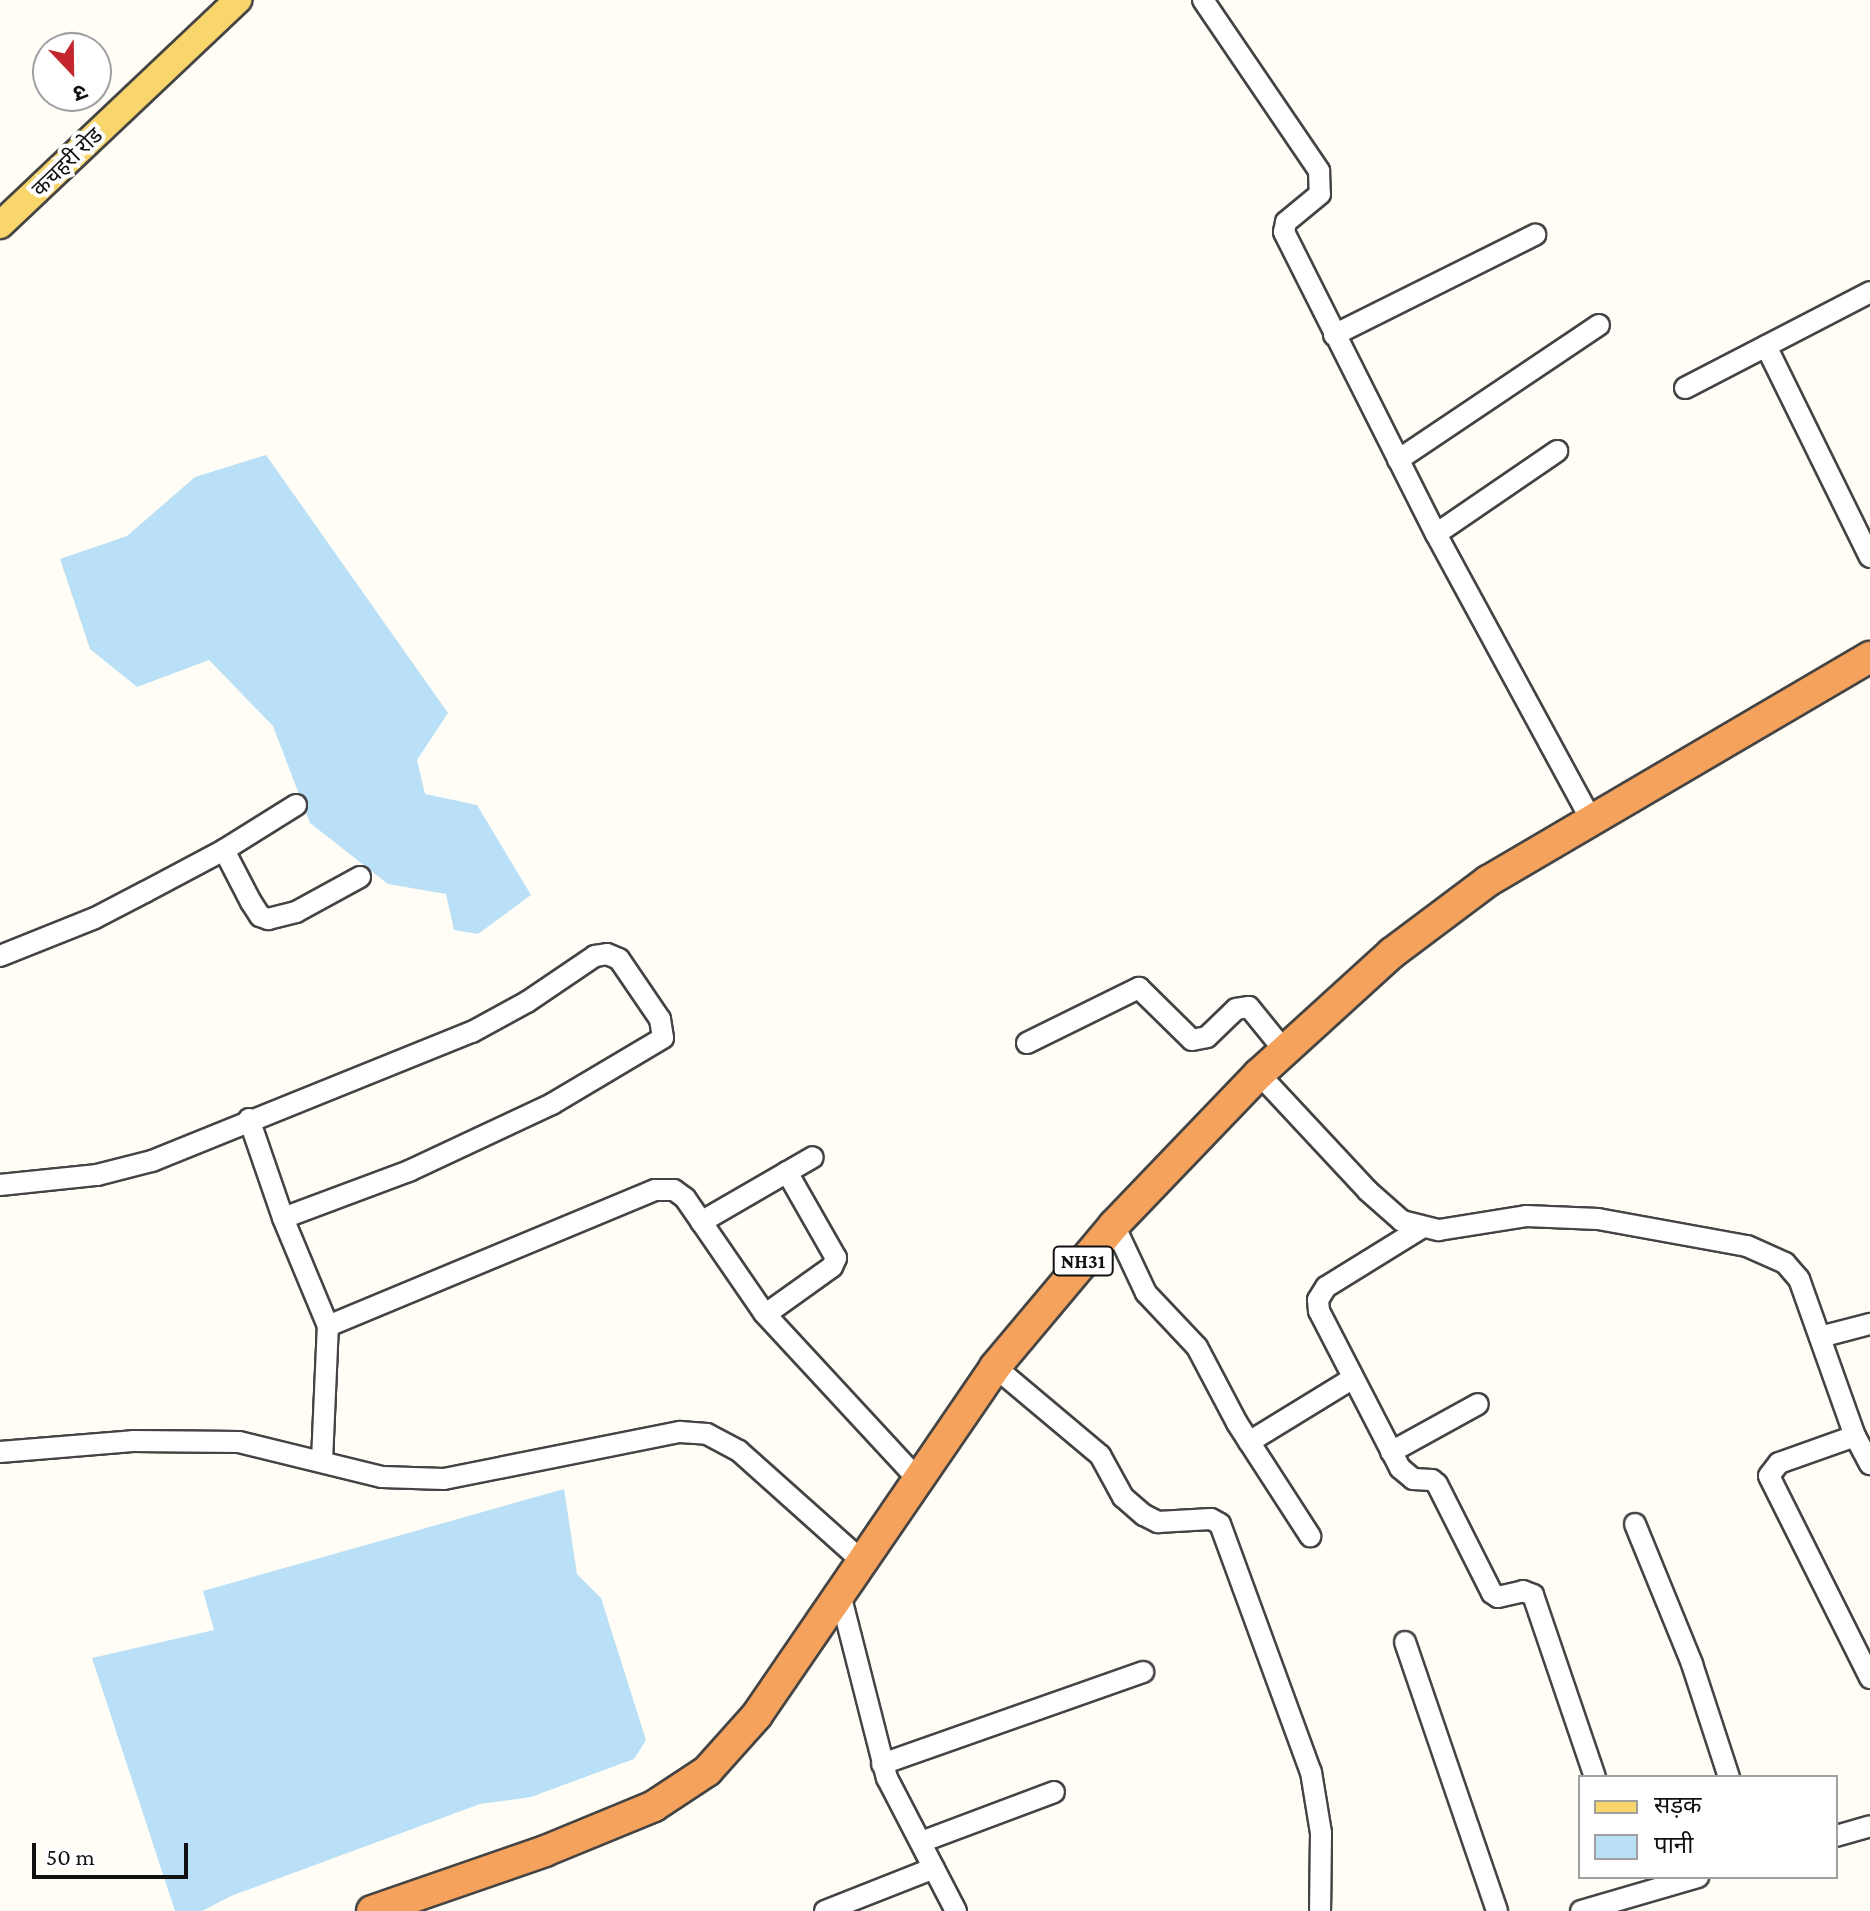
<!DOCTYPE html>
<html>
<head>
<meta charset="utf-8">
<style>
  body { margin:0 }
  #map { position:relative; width:1870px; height:1911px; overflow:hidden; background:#fffdf5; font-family:"Crimson Pro","Noto Sans Devanagari",serif }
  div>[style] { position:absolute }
  .water>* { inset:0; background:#b9e0f7 }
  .roads { filter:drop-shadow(2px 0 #444) drop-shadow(-2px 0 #444) drop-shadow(0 2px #444) drop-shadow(0 -2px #444) }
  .minor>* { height:20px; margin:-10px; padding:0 10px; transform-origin:10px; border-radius:10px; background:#fff }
  .major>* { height:26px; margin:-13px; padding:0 13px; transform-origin:13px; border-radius:13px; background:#f9d66b }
  .highway>* { height:30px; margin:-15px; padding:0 15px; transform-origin:15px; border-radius:15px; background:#f5a25d }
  span { translate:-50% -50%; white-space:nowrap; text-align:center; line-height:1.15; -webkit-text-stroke:8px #fff; paint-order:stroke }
  .shield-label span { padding:2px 6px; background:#fff; border:2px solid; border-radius:6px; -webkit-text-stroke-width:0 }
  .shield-label { font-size:20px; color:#111; font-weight:700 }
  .street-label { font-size:22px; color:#111 }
  .legend { position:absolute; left:1578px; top:1775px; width:260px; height:104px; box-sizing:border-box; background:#fff; border:2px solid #a0a0a0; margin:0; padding:10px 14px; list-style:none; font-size:24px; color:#111 }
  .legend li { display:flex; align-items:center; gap:16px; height:40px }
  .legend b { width:40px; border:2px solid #a0a0a0 }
  .north { position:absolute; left:32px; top:32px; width:80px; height:80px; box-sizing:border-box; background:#fff; border:2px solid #a0a0a0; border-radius:50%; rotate:158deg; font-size:22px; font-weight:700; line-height:32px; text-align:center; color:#111 }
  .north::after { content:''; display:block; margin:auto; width:28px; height:36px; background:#c4262e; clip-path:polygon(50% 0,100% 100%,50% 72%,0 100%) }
  .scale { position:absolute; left:32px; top:1843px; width:156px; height:36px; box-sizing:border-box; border:4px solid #111; border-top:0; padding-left:10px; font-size:24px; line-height:28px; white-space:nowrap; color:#111; -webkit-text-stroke:6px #fff; paint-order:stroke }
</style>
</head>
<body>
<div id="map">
  <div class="water">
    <i style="clip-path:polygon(266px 455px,448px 713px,417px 760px,425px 794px,477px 805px,531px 895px,478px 934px,454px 930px,446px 894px,388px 884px,310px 823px,273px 726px,209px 660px,137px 687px,90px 649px,60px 559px,127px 536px,195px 477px)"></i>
    <i style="clip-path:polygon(564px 1489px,577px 1574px,601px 1598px,646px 1740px,634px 1759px,531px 1797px,480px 1804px,231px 1896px,202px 1911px,175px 1911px,92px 1658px,214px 1630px,203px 1591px)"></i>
  </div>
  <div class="roads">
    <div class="minor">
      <i style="left:1203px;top:0;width:207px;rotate:55.8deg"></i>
      <i style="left:1319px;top:171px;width:23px;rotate:88deg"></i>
      <i style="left:1320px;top:194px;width:44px;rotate:140.5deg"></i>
      <i style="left:1286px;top:222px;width:10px;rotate:101deg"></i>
      <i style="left:1284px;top:232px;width:338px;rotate:63.3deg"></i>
      <i style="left:1436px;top:534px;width:323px;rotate:61.5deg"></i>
      <i style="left:1334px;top:335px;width:225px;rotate:-26.5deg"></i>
      <i style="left:1766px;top:346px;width:235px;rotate:63.8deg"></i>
      <i style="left:1685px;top:388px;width:208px;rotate:-27.4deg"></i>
      <i style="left:1398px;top:460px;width:242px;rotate:-33.9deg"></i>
      <i style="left:1436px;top:534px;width:147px;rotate:-34.4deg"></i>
      <i style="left:224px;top:850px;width:59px;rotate:62.6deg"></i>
      <i style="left:251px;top:902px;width:17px;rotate:57deg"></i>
      <i style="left:260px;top:916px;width:9px;rotate:21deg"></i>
      <i style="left:268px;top:919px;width:29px;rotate:-14deg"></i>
      <i style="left:296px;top:912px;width:73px;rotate:-28.7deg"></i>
      <i style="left:0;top:956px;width:102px;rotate:-21.8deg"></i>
      <i style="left:95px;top:918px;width:56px;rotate:-27.5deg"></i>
      <i style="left:145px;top:892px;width:89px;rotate:-28deg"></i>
      <i style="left:224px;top:850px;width:85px;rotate:-32deg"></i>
      <i style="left:1027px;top:1043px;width:125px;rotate:-26.2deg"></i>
      <i style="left:1139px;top:988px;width:74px;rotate:44.5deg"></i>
      <i style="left:1192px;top:1040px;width:15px;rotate:-11deg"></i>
      <i style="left:1207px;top:1037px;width:40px;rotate:-44deg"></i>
      <i style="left:1236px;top:1009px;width:13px;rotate:-9deg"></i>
      <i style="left:1249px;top:1007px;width:55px;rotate:50.9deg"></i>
      <i style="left:1259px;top:1074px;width:160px;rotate:47deg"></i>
      <i style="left:1368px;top:1191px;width:45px;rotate:41.4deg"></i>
      <i style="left:1402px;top:1221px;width:38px;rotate:14deg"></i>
      <i style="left:1439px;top:1230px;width:88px;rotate:-9.1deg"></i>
      <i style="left:1526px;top:1216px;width:72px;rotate:2.4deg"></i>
      <i style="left:1598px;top:1219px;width:151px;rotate:10.3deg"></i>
      <i style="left:1747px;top:1246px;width:42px;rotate:24.1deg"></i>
      <i style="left:1785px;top:1263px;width:21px;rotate:49deg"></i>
      <i style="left:1799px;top:1279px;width:167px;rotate:70.4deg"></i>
      <i style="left:1855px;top:1436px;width:32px;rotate:62deg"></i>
      <i style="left:249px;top:1119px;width:105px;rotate:71deg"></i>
      <i style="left:283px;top:1218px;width:117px;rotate:67.4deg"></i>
      <i style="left:328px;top:1326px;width:354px;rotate:-22.6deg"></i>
      <i style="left:655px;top:1190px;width:19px"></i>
      <i style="left:674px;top:1190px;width:14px;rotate:36deg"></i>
      <i style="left:685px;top:1198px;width:140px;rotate:55.5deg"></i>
      <i style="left:764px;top:1313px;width:225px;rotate:47.2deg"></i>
      <i style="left:0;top:1185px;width:98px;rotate:-5.9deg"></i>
      <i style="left:97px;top:1175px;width:57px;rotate:-14.3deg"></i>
      <i style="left:152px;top:1161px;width:345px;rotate:-22deg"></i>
      <i style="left:472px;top:1032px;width:63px;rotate:-28.6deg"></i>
      <i style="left:527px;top:1002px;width:82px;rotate:-34.1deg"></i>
      <i style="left:595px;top:956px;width:12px;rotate:-9deg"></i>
      <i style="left:607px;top:954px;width:13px;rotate:23deg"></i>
      <i style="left:619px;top:959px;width:73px;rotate:55.7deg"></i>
      <i style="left:660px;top:1019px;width:19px;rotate:81deg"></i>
      <i style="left:663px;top:1038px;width:129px;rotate:149.3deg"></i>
      <i style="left:552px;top:1104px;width:158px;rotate:154.9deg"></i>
      <i style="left:409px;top:1171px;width:134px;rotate:159.5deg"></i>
      <i style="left:701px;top:1222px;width:129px;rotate:-30.1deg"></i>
      <i style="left:1114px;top:1225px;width:75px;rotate:64.8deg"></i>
      <i style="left:1146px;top:1293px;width:74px;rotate:46.6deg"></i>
      <i style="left:1197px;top:1347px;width:86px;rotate:62.2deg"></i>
      <i style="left:1237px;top:1423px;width:135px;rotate:57.1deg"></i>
      <i style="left:1423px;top:1227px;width:114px;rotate:148.3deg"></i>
      <i style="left:1326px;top:1287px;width:15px;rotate:122deg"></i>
      <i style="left:1318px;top:1300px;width:11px;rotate:85deg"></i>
      <i style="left:1319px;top:1311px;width:177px;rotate:62.7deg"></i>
      <i style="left:1400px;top:1468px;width:17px;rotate:40deg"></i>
      <i style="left:1413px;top:1479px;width:19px;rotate:3deg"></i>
      <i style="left:1432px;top:1480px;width:6px;rotate:39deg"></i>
      <i style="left:1437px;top:1484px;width:122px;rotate:63.2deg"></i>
      <i style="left:1492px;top:1593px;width:7px;rotate:34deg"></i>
      <i style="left:1498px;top:1597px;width:26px;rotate:-13deg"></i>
      <i style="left:1523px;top:1591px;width:11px;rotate:22deg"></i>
      <i style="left:1533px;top:1595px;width:192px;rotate:71.2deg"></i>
      <i style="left:766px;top:1314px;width:81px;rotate:-35.5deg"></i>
      <i style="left:832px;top:1267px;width:10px;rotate:-66deg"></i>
      <i style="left:836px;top:1258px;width:99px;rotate:-119.7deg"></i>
      <i style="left:1820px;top:1337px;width:52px;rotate:-14.6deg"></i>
      <i style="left:995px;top:1367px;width:137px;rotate:40deg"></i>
      <i style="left:1100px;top:1455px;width:48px;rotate:61.3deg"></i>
      <i style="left:1123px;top:1497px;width:28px;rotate:41deg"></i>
      <i style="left:1144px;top:1515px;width:16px;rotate:27deg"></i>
      <i style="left:1158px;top:1522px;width:53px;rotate:-3.2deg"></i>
      <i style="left:1211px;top:1519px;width:10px;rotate:29deg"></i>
      <i style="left:1220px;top:1524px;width:264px;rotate:69.9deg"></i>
      <i style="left:1311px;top:1772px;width:62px;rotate:80.7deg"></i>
      <i style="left:1321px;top:1833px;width:78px;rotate:90.7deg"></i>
      <i style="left:1855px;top:1436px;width:81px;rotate:160.4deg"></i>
      <i style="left:1779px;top:1463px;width:16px;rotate:128deg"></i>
      <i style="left:1769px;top:1476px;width:226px;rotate:63.4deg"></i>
      <i style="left:1249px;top:1442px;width:121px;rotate:-31.5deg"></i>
      <i style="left:0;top:1452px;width:133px;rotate:-4.7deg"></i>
      <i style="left:133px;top:1441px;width:106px;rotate:0.5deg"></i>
      <i style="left:239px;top:1442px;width:147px;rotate:13.8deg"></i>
      <i style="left:382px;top:1477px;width:62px;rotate:1.8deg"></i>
      <i style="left:444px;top:1479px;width:241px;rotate:-11.3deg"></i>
      <i style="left:680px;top:1432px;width:27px;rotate:4deg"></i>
      <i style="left:707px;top:1434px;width:36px;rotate:28deg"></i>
      <i style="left:739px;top:1451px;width:164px;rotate:41.8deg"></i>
      <i style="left:1391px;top:1452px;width:99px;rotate:-28.9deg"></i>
      <i style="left:322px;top:1461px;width:135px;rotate:-87.5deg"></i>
      <i style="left:1635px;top:1524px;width:151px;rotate:67.8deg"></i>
      <i style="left:1692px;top:1664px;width:119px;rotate:71.9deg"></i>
      <i style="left:840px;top:1594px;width:190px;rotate:75.7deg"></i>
      <i style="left:887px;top:1778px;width:150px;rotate:62.6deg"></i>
      <i style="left:1405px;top:1642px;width:284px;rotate:71.1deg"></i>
      <i style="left:882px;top:1764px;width:277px;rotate:-19.4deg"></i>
      <i style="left:1836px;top:1836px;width:35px;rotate:-16deg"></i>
      <i style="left:921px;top:1842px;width:142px;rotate:-20.6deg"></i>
      <i style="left:825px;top:1911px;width:117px;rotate:-21.5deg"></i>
      <i style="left:1581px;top:1911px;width:122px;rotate:-16.2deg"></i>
    </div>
    <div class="major">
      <i style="left:0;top:225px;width:328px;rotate:-43.4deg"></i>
    </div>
    <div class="highway">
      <i style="left:372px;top:1911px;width:183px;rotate:-19.1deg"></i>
      <i style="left:545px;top:1851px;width:118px;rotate:-22.4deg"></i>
      <i style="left:654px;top:1806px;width:64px;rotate:-33.4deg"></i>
      <i style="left:707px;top:1771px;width:75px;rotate:-48.2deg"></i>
      <i style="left:757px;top:1715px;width:422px;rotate:-55.6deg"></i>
      <i style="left:995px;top:1367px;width:185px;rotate:-50deg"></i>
      <i style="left:1114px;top:1225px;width:209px;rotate:-46.2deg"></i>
      <i style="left:1259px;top:1074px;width:180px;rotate:-42.3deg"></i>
      <i style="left:1392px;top:953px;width:120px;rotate:-36.9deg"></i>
      <i style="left:1488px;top:881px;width:443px;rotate:-30.4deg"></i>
    </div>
  </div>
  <div class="shield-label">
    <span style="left:1083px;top:1261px">NH31</span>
  </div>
  <div class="street-label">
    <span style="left:67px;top:162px;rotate:-44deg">कचहरी रोड</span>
  </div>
  <ul class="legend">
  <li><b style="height:10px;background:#f9d66b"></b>सड़क</li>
  <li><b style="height:22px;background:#b9e0f7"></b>पानी</li>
  </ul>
  <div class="north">उ</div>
  <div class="scale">50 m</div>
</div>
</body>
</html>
